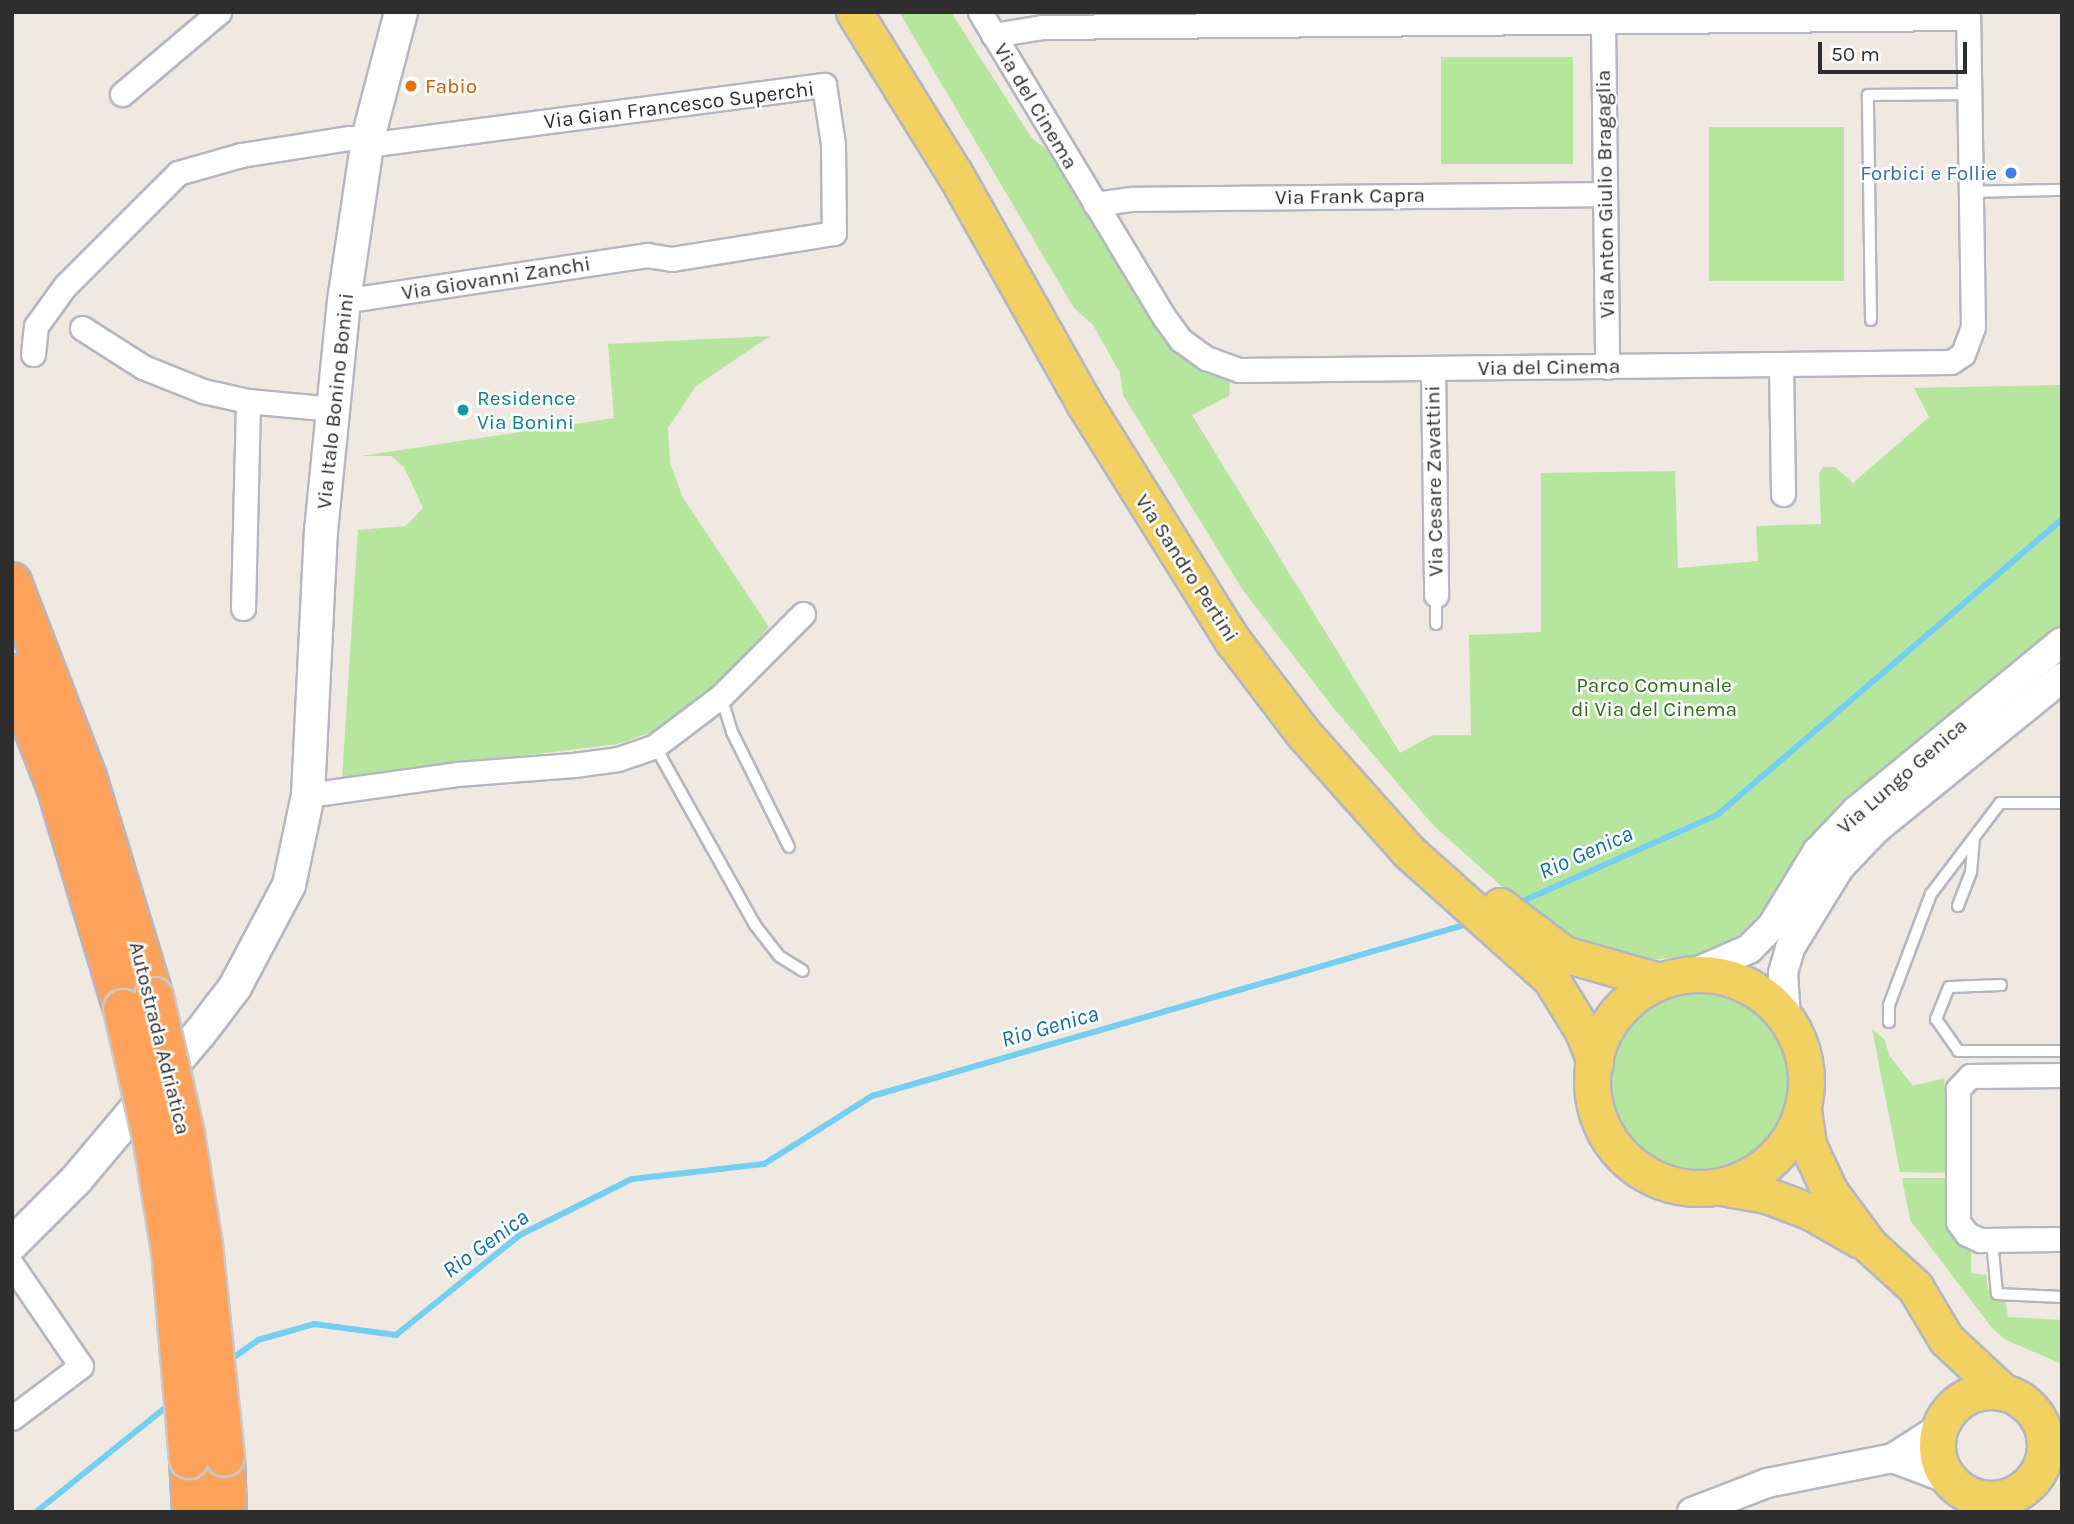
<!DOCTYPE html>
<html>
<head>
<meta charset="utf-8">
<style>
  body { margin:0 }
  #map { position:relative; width:2074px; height:1524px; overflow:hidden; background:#efe9e1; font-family:Karla,sans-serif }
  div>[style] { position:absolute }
  .green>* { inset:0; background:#b6e59e; transform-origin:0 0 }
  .round { border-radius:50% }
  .stream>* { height:6px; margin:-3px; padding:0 3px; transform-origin:3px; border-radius:3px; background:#75cff0 }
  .roads { filter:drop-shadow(2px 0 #b4b7c1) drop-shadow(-2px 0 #b4b7c1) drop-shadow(0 2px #b4b7c1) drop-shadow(0 -2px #b4b7c1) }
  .service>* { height:10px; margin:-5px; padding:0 5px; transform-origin:5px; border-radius:5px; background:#fff }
  .minor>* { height:23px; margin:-11.5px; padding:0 11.5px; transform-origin:11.5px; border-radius:11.5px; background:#fff }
  .tertiary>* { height:28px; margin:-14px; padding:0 14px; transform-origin:14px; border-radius:14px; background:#fff }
  .secondary>* { height:32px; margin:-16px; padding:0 16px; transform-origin:16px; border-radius:16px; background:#fff }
  .primary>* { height:35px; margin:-17.5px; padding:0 17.5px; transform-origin:17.5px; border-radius:17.5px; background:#f2d163 }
  .primary>.ring { margin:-17.5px; padding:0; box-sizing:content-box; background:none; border:35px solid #f2d163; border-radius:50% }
  .motorway>* { height:38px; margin:-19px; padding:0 19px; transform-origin:19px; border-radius:19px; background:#ffa35c }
  .bridges { filter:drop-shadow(2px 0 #c9c9c9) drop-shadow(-2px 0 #c9c9c9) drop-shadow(0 2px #c9c9c9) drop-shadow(0 -2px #c9c9c9) }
  .motorway-bridge>* { height:38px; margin:-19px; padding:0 19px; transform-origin:19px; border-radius:19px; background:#ffa35c }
  .dots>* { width:19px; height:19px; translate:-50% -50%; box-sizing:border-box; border:4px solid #fff; border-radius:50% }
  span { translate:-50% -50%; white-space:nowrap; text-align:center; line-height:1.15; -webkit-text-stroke:5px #fff; paint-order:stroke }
  .food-label { font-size:21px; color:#c56008 }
  .left { translate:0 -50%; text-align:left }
  .street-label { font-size:21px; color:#2e2e2e }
  .shop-label { font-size:21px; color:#366cbe }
  .right { translate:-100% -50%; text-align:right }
  .culture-label { font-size:21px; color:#0d838f }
  .park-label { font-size:21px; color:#2c6e1b }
  .water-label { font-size:23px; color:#0d6fa3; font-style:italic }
  .frame { position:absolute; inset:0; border:14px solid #2e2e2e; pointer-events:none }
  .scale { position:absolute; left:1818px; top:42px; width:149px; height:32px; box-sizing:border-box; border:4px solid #2e2e2e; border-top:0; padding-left:9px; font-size:21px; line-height:24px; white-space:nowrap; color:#2e2e2e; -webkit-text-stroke:5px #fff; paint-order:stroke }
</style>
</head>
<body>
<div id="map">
  <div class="green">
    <i style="clip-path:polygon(899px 12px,951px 12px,1031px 137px,1054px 156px,1167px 341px,1197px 368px,1230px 381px,1229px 396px,1192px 415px,1400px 753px,1433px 735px,1471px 735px,1469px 635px,1541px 632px,1541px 473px,1675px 471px,1678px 568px,1758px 561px,1756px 526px,1821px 524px,1819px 473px,1823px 467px,1835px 467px,1853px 483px,1929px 417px,1914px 388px,2062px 385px,2062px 626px,1829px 819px,1746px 935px,1718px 952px,1650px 960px,1579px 945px,1548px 928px,1433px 825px,1332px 706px,1242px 589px,1123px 395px,1120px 373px,1093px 325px,1074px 308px)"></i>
    <i style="left:1441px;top:57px;width:132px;height:107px"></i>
    <i style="left:1844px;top:127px;width:154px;height:135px;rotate:90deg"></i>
    <i style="clip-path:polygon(770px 336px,696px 386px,668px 428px,670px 463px,683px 498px,769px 627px,737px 664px,666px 727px,618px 744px,342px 778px,358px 530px,406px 526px,423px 508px,404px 467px,391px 456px,361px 456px,614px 418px,608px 344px)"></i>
    <i class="round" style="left:1609px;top:992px;width:178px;height:178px"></i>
    <i style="clip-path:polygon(1872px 1029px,1885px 1040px,1889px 1055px,1913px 1086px,1944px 1078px,1952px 1173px,1900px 1172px)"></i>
    <i style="clip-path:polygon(1902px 1178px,1954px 1178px,1979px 1250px,1971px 1251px,1971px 1273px,1986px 1275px,1988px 1290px,2006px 1304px,2008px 1317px,2062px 1320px,2062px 1364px,2006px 1340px,1992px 1328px,1910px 1220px)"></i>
  </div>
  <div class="stream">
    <i style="left:1516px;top:904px;width:220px;rotate:-23.9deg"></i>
    <i style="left:1717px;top:815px;width:455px;rotate:-40.6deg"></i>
    <i style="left:227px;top:1362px;width:38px;rotate:-35deg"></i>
    <i style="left:258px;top:1340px;width:58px;rotate:-15.9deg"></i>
    <i style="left:314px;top:1324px;width:83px;rotate:7.6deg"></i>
    <i style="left:396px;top:1335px;width:159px;rotate:-38.9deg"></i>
    <i style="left:520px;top:1235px;width:125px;rotate:-26.6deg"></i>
    <i style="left:632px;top:1179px;width:133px;rotate:-6.5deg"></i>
    <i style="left:764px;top:1164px;width:128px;rotate:-32.2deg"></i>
    <i style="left:872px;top:1096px;width:623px;rotate:-16.11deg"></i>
    <i style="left:36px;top:1512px;width:174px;rotate:-38.9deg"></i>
  </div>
  <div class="roads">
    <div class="service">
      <i style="left:1971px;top:192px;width:91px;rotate:-1.3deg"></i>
      <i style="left:1871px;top:320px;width:225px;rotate:-90.8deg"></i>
      <i style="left:1868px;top:95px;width:101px;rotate:-0.6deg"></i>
      <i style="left:1436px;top:595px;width:29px;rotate:90deg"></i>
      <i style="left:721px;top:696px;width:38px;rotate:73deg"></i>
      <i style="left:732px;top:732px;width:128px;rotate:63.6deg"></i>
      <i style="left:655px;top:746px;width:205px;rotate:60.8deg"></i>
      <i style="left:755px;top:925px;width:39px;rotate:52deg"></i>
      <i style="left:779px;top:956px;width:28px;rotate:32deg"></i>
      <i style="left:1958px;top:906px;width:36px;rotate:-69deg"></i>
      <i style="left:1971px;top:872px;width:34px;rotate:-85deg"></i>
      <i style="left:2001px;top:985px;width:52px;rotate:177.8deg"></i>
      <i style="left:1949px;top:987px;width:35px;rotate:112deg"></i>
      <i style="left:1936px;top:1019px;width:39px;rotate:55deg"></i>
      <i style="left:1958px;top:1051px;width:104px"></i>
      <i style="left:1889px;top:1022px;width:17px;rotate:-90deg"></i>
      <i style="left:1889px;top:1005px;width:119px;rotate:-69.3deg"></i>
      <i style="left:1931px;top:894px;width:114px;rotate:-52.8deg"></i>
      <i style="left:2000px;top:803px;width:62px"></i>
      <i style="left:1992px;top:1240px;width:54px;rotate:84.7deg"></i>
      <i style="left:1997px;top:1294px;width:65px;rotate:2.6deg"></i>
    </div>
    <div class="minor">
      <i style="left:980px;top:12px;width:356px;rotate:58.9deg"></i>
      <i style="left:1164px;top:317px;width:29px;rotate:54deg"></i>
      <i style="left:1181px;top:340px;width:31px;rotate:36deg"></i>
      <i style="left:1206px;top:358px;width:35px;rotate:20deg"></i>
      <i style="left:1239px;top:370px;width:712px;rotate:-0.64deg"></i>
      <i style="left:1951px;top:362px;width:14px;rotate:-34deg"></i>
      <i style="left:1963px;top:354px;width:29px;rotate:-70deg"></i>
      <i style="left:1973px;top:327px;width:315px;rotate:-90.9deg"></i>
      <i style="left:1603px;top:22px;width:345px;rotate:89.3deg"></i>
      <i style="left:993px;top:35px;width:51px;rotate:-9.1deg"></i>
      <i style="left:1043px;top:27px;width:925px;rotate:-0.56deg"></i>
      <i style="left:122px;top:94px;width:127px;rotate:-40.2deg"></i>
      <i style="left:1095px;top:204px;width:37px;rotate:-8deg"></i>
      <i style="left:1132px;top:199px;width:473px;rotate:-0.6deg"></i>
      <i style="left:82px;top:328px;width:72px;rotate:32.6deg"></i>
      <i style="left:143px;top:367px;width:65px;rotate:21.8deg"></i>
      <i style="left:203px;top:391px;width:46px;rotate:12.5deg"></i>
      <i style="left:248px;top:401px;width:86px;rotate:5.3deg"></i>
      <i style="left:33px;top:354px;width:28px;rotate:-84deg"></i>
      <i style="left:36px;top:326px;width:49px;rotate:-54.1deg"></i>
      <i style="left:65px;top:286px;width:160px;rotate:-45deg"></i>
      <i style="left:178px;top:173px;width:66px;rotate:-15.9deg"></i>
      <i style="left:241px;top:155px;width:110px;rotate:-8.9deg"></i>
      <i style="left:350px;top:138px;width:32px;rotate:9deg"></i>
      <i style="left:382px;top:143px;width:446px;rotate:-7.5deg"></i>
      <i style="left:824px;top:85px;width:60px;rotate:81.3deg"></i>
      <i style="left:833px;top:144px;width:89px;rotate:89.4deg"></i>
      <i style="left:834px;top:233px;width:164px;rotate:170.9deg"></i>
      <i style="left:672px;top:259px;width:25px;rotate:-171deg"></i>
      <i style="left:647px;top:255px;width:306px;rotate:171.4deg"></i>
      <i style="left:1781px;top:365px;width:129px;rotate:89.1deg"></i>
      <i style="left:1433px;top:368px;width:227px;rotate:89.2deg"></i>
      <i style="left:243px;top:608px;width:207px;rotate:-88.6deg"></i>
      <i style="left:308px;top:795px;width:150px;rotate:-8deg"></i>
      <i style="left:457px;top:774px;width:117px;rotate:-4.4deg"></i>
      <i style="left:574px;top:765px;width:44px;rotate:-7.8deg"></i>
      <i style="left:618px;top:759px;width:39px;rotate:-19deg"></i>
      <i style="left:655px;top:746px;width:83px;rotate:-37.1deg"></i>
      <i style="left:721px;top:696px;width:116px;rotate:-45deg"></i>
      <i style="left:2062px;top:1075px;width:92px;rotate:179.4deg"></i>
      <i style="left:1970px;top:1076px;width:18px;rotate:133deg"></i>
      <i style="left:1958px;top:1089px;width:133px;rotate:90deg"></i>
      <i style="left:1958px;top:1222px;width:15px;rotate:53deg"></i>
      <i style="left:1967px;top:1234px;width:14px;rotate:25deg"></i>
      <i style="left:1980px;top:1240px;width:82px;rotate:-0.7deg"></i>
      <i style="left:12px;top:1265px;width:122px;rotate:55.7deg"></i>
      <i style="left:81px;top:1366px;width:86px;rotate:143deg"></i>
    </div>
    <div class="tertiary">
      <i style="left:1694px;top:973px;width:60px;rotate:-23.6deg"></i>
      <i style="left:1749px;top:949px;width:33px;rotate:-45deg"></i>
      <i style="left:1772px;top:926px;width:87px;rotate:-58.7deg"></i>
      <i style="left:1817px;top:852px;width:57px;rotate:-46.4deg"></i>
      <i style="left:1856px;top:811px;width:266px;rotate:-39.4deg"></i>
      <i style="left:1786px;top:1017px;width:44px;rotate:-93.9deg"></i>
      <i style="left:1783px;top:973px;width:26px;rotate:-74deg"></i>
      <i style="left:1790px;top:948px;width:94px;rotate:-58.5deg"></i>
      <i style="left:1839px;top:868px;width:54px;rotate:-46.5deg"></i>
      <i style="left:1876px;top:829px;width:240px;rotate:-39.1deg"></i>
      <i style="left:1893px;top:1458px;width:60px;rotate:20.6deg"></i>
      <i style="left:1692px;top:1512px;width:80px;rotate:-21.1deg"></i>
      <i style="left:1767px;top:1483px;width:128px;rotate:-11.2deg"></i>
      <i style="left:1893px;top:1458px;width:56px;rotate:-32.6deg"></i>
    </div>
    <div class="secondary">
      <i style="left:12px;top:1244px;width:91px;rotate:-45deg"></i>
      <i style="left:76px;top:1180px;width:192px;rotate:-49.9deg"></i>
      <i style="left:200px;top:1033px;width:58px;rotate:-52.7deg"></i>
      <i style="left:235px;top:987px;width:115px;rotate:-62.1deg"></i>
      <i style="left:289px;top:885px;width:92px;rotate:-78.1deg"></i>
      <i style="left:308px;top:795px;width:264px;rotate:-87.2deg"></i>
      <i style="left:321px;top:531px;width:231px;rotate:-84.3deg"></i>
      <i style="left:344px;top:301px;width:165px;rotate:-81.6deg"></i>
      <i style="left:368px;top:138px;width:130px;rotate:-75.3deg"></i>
    </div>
    <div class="primary">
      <i style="left:854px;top:12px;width:191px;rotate:58.1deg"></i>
      <i style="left:955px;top:174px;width:263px;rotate:60.6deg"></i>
      <i style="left:1084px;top:403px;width:281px;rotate:58deg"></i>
      <i style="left:1233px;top:641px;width:116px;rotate:52.7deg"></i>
      <i style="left:1303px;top:733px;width:159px;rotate:48.3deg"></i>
      <i style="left:1409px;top:852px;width:191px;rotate:41.8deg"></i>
      <i style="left:1551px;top:979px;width:61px;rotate:58.4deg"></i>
      <i style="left:1583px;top:1031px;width:34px;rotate:69deg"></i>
      <i style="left:1500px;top:906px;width:80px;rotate:36.9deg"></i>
      <i style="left:1564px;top:954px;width:99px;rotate:15.9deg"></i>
      <i class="ring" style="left:1592px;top:974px;width:179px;height:179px"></i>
      <i style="left:1803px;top:1109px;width:36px;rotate:82deg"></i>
      <i style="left:1808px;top:1145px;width:52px;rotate:64.9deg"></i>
      <i style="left:1830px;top:1192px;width:67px;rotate:53.5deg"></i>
      <i style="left:1870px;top:1246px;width:61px;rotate:42.3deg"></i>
      <i style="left:1915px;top:1287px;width:61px;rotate:59.2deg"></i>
      <i style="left:1946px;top:1339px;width:79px;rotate:43deg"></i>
      <i style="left:1721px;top:1187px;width:46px;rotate:10.1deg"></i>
      <i style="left:1766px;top:1195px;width:48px;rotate:20.7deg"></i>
      <i style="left:1811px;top:1212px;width:56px;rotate:29.7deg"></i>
      <i class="ring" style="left:1937px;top:1391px;width:73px;height:73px"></i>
    </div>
    <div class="motorway">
      <i style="left:12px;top:582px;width:209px;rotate:69deg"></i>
      <i style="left:87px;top:777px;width:230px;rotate:73.1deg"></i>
      <i style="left:12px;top:674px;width:120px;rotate:68.6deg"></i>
      <i style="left:56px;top:786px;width:233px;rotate:73.3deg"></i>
      <i style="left:225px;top:1457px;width:55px;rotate:87.9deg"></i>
      <i style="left:189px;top:1459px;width:53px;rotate:86.8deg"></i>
    </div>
  </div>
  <div class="bridges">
    <div class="motorway-bridge">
      <i style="left:154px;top:997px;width:140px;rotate:77.2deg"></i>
      <i style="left:185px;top:1134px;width:112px;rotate:80.8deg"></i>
      <i style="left:203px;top:1245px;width:213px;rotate:84.1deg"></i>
      <i style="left:123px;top:1009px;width:136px;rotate:77.3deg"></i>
      <i style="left:153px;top:1142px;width:110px;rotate:80.6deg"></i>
      <i style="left:171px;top:1251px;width:209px;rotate:85.1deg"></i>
    </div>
  </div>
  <div class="dots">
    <i style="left:411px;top:86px;background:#e8710a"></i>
    <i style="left:2011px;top:173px;background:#3f7fe0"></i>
    <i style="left:463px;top:410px;background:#0f9aa8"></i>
  </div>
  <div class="food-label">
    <span class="left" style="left:425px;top:86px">Fabio</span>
  </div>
  <div class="street-label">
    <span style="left:679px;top:105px;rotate:-7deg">Via Gian Francesco Superchi</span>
    <span style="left:1036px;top:106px;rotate:59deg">Via del Cinema</span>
    <span style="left:1605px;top:194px;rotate:-91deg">Via Anton Giulio Bragaglia</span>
    <span style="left:1350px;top:196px;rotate:-1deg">Via Frank Capra</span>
    <span style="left:496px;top:278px;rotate:-9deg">Via Giovanni Zanchi</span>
    <span style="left:1549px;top:367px;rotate:-1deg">Via del Cinema</span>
    <span style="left:335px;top:401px;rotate:-84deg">Via Italo Bonino Bonini</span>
    <span style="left:1434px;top:481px;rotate:-91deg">Via Cesare Zavattini</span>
    <span style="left:1187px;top:568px;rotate:57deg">Via Sandro Pertini</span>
    <span style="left:1902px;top:776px;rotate:-41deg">Via Lungo Genica</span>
    <span style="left:160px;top:1038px;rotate:76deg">Autostrada Adriatica</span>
  </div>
  <div class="shop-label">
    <span class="right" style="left:1997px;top:173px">Forbici e Follie</span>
  </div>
  <div class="culture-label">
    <span class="left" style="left:477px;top:410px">Residence<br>Via Bonini</span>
  </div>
  <div class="park-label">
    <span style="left:1654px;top:697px">Parco Comunale<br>di Via del Cinema</span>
  </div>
  <div class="water-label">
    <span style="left:1586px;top:853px;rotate:-24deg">Rio Genica</span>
    <span style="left:1050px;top:1027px;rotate:-16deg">Rio Genica</span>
    <span style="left:486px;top:1244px;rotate:-36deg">Rio Genica</span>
  </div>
  <div class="frame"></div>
  <div class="scale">50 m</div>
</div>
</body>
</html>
